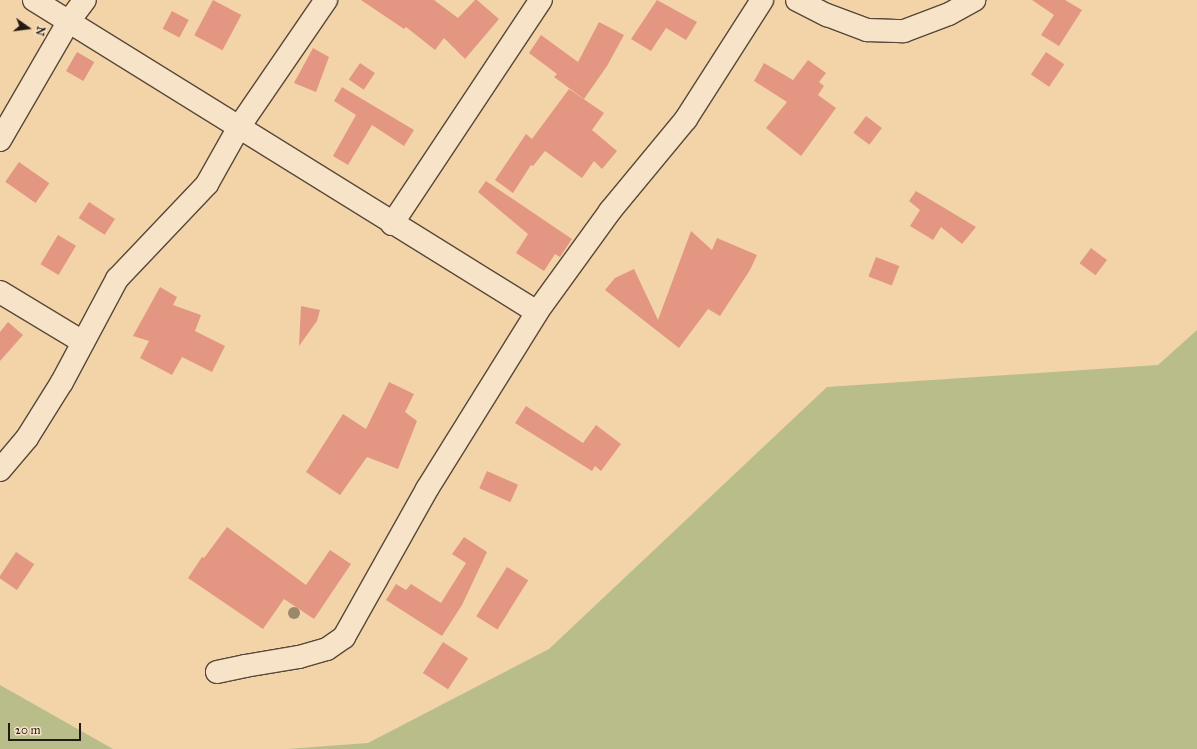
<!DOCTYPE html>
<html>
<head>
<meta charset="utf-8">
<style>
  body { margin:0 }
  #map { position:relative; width:1197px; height:749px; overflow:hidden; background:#f3d4a9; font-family:"IM FELL Great Primer",serif }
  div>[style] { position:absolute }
  .green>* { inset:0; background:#b8bd8a }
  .building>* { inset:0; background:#e39682; transform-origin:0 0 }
  .roads { filter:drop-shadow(1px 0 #584839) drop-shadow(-1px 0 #584839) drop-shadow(0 1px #584839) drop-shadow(0 -1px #584839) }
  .minor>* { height:22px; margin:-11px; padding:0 11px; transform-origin:11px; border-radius:11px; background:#f7e3c7 }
  .trees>* { width:12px; height:12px; margin:-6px; border-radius:50%; background:#9a886a }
  span { translate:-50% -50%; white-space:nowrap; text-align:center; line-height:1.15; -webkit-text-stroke:3px #f7e3c7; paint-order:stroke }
  .north { position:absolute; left:8px; top:8px; width:40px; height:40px; -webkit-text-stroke:3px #f7e3c7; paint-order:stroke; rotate:104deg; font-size:11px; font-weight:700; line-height:16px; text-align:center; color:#251914 }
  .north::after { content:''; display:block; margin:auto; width:14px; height:18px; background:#251914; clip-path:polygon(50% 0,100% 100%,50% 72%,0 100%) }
  .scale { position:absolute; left:8px; top:723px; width:73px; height:18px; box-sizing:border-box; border:2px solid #251914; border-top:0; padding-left:5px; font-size:12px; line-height:14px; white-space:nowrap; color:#251914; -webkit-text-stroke:3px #f7e3c7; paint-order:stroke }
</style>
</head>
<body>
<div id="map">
  <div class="green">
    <i style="clip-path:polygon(1197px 330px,1197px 749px,287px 749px,368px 743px,549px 649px,827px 387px,1158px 365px)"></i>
    <i style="clip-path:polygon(0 685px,113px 749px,0 749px)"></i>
  </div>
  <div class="building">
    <i style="left:213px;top:0;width:32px;height:40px;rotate:28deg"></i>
    <i style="clip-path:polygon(361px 0,434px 0,458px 18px,475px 0,477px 0,499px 19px,465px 59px,444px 38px,435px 50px,406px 27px,404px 29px)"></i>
    <i style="clip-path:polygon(657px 0,697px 22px,686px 40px,666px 28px,651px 51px,631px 39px)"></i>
    <i style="clip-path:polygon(1032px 0,1065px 0,1082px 10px,1059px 46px,1041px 35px,1054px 15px)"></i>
    <i style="left:172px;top:11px;width:19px;height:20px;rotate:28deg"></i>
    <i style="clip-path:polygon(599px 22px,624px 35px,607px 66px,584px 99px,554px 77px,557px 74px,529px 53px,541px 35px,578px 62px)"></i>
    <i style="clip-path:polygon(313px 48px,329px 57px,316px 92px,294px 83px)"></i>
    <i style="left:77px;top:52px;width:20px;height:22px;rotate:30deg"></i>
    <i style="left:1046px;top:52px;width:22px;height:27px;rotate:34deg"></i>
    <i style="clip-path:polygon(808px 60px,826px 73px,819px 82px,824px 86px,818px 95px,836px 108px,801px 156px,766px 128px,787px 102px,754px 81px,764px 63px,793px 80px)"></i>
    <i style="left:360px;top:63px;width:18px;height:20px;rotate:34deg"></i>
    <i style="clip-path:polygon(342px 87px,414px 130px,404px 146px,372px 125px,348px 165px,333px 156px,356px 115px,334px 101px)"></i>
    <i style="clip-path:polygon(569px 89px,604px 113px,592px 130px,617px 151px,602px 169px,594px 161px,582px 178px,545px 151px,533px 166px,531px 165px,513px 193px,495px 180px,526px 134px,532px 139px)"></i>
    <i style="left:866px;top:116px;width:20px;height:21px;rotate:37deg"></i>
    <i style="left:19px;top:162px;width:37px;height:24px;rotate:35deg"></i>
    <i style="clip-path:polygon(486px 181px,572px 239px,560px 257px,555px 254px,544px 271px,516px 253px,528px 234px,478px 192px)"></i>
    <i style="clip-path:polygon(916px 191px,976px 227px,962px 244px,941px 227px,933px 240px,910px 226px,920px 210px,909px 201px)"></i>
    <i style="left:89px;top:202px;width:31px;height:19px;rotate:33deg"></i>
    <i style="clip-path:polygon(691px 231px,712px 250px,717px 238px,757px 255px,750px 270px,720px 316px,708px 309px,679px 348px,605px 290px,615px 278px,634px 269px,658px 320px)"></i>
    <i style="left:58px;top:235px;width:21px;height:34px;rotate:31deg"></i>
    <i style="left:1091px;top:248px;width:20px;height:19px;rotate:37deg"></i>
    <i style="left:876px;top:257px;width:25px;height:21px;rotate:21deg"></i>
    <i style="clip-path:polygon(160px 287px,177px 297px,173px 305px,201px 315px,195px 331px,225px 346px,212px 372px,182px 357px,172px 375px,140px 358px,149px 341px,133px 336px)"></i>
    <i style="clip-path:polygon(301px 306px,320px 310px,317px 321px,299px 346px)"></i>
    <i style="clip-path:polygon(8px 322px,23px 335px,0 361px,0 332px)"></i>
    <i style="clip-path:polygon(389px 382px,414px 394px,405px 412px,417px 421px,398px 469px,367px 457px,340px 495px,306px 472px,343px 414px,366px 429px)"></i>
    <i style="clip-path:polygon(526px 406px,583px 443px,596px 425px,621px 444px,601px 471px,595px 466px,592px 471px,515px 423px)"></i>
    <i style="left:487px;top:471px;width:34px;height:19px;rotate:24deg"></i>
    <i style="clip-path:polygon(227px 527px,306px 585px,330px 550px,351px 564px,314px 619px,284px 599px,263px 629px,188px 578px,202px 557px,204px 558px)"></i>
    <i style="clip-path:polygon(464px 537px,487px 552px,462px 605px,442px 636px,386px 600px,396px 584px,406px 590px,411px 584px,441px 603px,466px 563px,452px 554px)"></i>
    <i style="left:16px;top:552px;width:22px;height:31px;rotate:34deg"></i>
    <i style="left:507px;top:567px;width:25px;height:58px;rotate:32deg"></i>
    <i style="left:443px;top:642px;width:30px;height:37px;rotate:33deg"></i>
  </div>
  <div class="roads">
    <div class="minor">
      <i style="left:34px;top:0;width:592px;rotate:31.81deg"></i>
      <i style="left:797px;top:0;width:34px;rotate:27deg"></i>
      <i style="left:827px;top:15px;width:43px;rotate:20.6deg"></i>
      <i style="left:867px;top:30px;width:37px;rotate:2deg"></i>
      <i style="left:904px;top:31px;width:48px;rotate:-20.7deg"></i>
      <i style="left:949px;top:14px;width:29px;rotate:-29deg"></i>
      <i style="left:0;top:140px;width:138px;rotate:-59.9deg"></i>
      <i style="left:69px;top:21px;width:26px;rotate:-53deg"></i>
      <i style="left:392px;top:224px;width:269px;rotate:-56.4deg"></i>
      <i style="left:0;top:292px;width:97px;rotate:31.1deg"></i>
      <i style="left:0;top:470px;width:42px;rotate:-49.8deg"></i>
      <i style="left:27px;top:438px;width:66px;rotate:-58deg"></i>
      <i style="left:62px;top:382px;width:117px;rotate:-61.9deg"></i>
      <i style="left:117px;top:279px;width:131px;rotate:-46.5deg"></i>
      <i style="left:207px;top:184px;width:65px;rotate:-60.7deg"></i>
      <i style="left:239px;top:127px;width:154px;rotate:-55.6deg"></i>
      <i style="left:217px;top:672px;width:29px;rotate:-12deg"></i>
      <i style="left:245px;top:666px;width:55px;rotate:-9.5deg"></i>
      <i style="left:299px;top:657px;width:29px;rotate:-16deg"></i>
      <i style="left:327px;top:649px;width:21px;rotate:-35deg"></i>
      <i style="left:344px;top:637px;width:170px;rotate:-60.7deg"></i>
      <i style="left:427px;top:489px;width:208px;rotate:-58.1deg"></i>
      <i style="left:537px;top:312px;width:125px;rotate:-54.1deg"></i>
      <i style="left:610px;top:211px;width:119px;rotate:-50.4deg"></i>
      <i style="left:686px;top:119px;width:141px;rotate:-57.4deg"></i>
    </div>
  </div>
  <div class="trees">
    <i style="left:294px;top:613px"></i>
  </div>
  <div class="north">N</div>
  <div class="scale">20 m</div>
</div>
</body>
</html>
